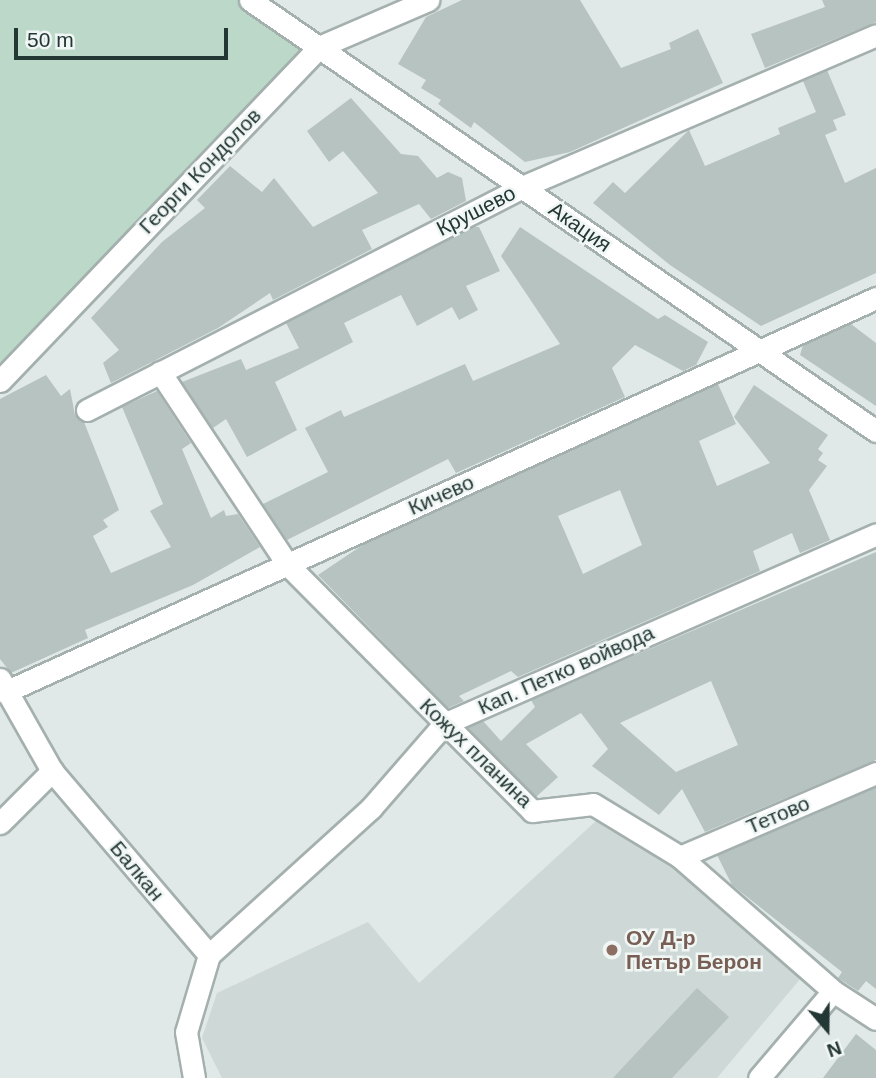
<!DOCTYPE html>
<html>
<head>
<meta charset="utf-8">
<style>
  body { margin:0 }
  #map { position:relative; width:876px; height:1078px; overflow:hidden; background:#e0e9e7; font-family:Helvetica,sans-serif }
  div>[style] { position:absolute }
  .built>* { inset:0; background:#ced8d6 }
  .green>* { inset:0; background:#bbd8c8 }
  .building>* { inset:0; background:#b6c3c0 }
  .roads { filter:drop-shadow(2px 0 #a4b0ae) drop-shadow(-2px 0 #a4b0ae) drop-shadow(0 2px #a4b0ae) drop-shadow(0 -2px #a4b0ae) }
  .minor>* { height:21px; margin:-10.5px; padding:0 10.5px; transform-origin:10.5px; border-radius:10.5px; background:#fff }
  .dots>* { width:19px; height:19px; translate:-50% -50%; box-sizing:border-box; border:4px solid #f0f6f4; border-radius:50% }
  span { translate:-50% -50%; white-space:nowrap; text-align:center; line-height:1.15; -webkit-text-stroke:5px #f0f6f4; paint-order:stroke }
  .street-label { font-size:21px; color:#233735 }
  .education-label { font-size:21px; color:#785e54; font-weight:700 }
  .left { translate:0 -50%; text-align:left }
  .north { position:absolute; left:792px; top:994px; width:70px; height:70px; -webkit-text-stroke:5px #f0f6f4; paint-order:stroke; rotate:160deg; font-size:19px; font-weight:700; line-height:28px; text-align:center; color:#233735 }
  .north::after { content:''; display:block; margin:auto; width:24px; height:32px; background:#233735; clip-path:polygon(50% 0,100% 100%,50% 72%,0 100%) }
  .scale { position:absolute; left:14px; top:28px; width:214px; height:32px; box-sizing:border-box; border:4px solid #233735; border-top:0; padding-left:9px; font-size:21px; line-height:24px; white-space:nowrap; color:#233735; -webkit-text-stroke:5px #f0f6f4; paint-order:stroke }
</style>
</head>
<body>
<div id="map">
  <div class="built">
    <i style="clip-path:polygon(608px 810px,801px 978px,717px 1078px,222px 1078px,202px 1038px,217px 993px,368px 922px,419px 983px)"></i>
  </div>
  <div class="green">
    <i style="clip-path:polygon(0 0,250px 0,319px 47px,0 381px)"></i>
  </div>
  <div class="building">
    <i style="clip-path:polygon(462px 0,580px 0,621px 68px,671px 49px,669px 43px,698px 29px,723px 83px,570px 152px,525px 162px,474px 122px,471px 128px,438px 104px,441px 100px,421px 88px,426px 80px,398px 64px,426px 17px)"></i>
    <i style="clip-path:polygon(822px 0,876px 0,876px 22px,765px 68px,751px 34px,825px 7px)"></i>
    <i style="clip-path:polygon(827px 70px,846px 115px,833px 120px,837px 130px,825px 135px,845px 183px,876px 168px,876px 273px,761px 326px,670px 265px,593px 203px,613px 182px,625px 193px,689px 130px,705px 166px,780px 134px,778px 128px,816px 112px,803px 81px)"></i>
    <i style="clip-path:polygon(351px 98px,401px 154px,418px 156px,437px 178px,448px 172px,462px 178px,466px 201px,431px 219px,419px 204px,362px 230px,372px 249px,273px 300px,270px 293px,218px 328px,111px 383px,103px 363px,119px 350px,91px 318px,162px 242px,205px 208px,197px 200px,230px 166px,262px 192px,274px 178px,313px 227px,378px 193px,343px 151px,329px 162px,307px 131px)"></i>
    <i style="clip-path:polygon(472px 227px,479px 227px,500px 271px,466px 286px,478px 310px,459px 320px,452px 307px,417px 326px,401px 295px,344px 323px,353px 342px,275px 382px,297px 430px,247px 457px,226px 419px,213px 428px,182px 382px,241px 359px,246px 370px,299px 348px,286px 323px)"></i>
    <i style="clip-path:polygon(520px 227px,658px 319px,665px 315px,708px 342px,696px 365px,683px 371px,635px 345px,612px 368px,625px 397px,456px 473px,448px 459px,287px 540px,263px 504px,328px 472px,305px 428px,341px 410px,344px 417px,465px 364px,473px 381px,560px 344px,501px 256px)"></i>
    <i style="clip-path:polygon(851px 324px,876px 343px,876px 406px,800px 355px,803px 345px)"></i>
    <i style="clip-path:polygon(46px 375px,61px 396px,70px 389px,75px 415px,84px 422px,119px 510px,103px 520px,108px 527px,93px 536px,111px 573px,171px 547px,150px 511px,163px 504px,122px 407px,157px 391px,191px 443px,182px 449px,211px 518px,224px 510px,226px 516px,238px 514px,260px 547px,193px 585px,85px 630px,88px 638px,11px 673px,0 659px,0 399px)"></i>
    <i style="clip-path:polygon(evenodd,718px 384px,736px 424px,699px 441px,717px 486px,770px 463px,734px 417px,754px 385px,828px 435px,818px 449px,823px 453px,818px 460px,827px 466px,809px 490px,830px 540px,800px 553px,792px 533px,753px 551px,760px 571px,518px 677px,511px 671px,459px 696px,464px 701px,448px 708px,318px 575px,364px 544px,718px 384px,620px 490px,642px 545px,583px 574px,558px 516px,620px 490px)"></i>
    <i style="clip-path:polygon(evenodd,876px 552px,876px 760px,705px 832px,682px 789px,659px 815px,592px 766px,608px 749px,581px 713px,526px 744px,558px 777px,536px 797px,468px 728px,483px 721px,501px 741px,535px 707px,531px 700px,876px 552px,711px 681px,738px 745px,676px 772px,620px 723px,711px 681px)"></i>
    <i style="clip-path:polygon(876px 787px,876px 989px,866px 981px,858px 991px,838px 978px,842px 972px,732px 885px,717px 855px)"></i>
    <i style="clip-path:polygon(697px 988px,729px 1017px,672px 1078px,613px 1078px)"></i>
    <i style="clip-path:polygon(856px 1034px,876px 1050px,876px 1078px,823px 1078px)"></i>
  </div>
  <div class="roads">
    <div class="minor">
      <i style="left:250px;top:0;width:760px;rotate:34.55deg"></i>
      <i style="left:160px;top:372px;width:230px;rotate:56.5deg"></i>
      <i style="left:287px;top:564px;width:348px;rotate:45.2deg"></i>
      <i style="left:532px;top:811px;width:61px;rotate:-6.5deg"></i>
      <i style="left:593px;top:804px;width:102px;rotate:31.3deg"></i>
      <i style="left:680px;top:857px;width:203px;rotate:41.2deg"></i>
      <i style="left:833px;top:991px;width:51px;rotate:33.1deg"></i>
      <i style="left:0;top:381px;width:462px;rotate:-46.3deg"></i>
      <i style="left:319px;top:47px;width:119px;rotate:-23.3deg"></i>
      <i style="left:87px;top:410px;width:489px;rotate:-27.1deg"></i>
      <i style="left:522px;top:187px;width:385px;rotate:-23.2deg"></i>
      <i style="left:0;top:679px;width:106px;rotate:60.5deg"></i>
      <i style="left:52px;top:771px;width:242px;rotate:49.5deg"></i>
      <i style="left:209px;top:955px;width:80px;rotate:106.6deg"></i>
      <i style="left:186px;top:1032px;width:47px;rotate:80.1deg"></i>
      <i style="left:5px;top:692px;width:956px;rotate:-24.34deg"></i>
      <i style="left:0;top:823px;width:74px;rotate:-45deg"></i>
      <i style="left:680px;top:857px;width:213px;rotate:-23.2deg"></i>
      <i style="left:209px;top:955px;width:219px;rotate:-42.2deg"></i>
      <i style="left:371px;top:808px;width:111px;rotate:-49deg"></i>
      <i style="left:444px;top:724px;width:472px;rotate:-23.7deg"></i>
      <i style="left:759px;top:1078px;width:114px;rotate:-49.6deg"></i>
    </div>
  </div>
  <div class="dots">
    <i style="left:612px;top:950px;background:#8d6e63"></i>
  </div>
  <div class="street-label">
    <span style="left:200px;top:171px;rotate:-46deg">Георги Кондолов</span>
    <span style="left:476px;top:211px;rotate:-27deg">Крушево</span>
    <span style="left:580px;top:227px;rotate:35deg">Акация</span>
    <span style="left:441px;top:495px;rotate:-24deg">Кичево</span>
    <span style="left:566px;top:670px;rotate:-24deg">Кап. Петко войвода</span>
    <span style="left:476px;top:753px;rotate:44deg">Кожух планина</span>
    <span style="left:778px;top:815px;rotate:-23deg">Тетово</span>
    <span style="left:137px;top:871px;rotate:50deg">Балкан</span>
  </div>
  <div class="education-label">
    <span class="left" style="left:626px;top:950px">ОУ Д-р<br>Петър Берон</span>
  </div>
  <div class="north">N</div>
  <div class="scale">50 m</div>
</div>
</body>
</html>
